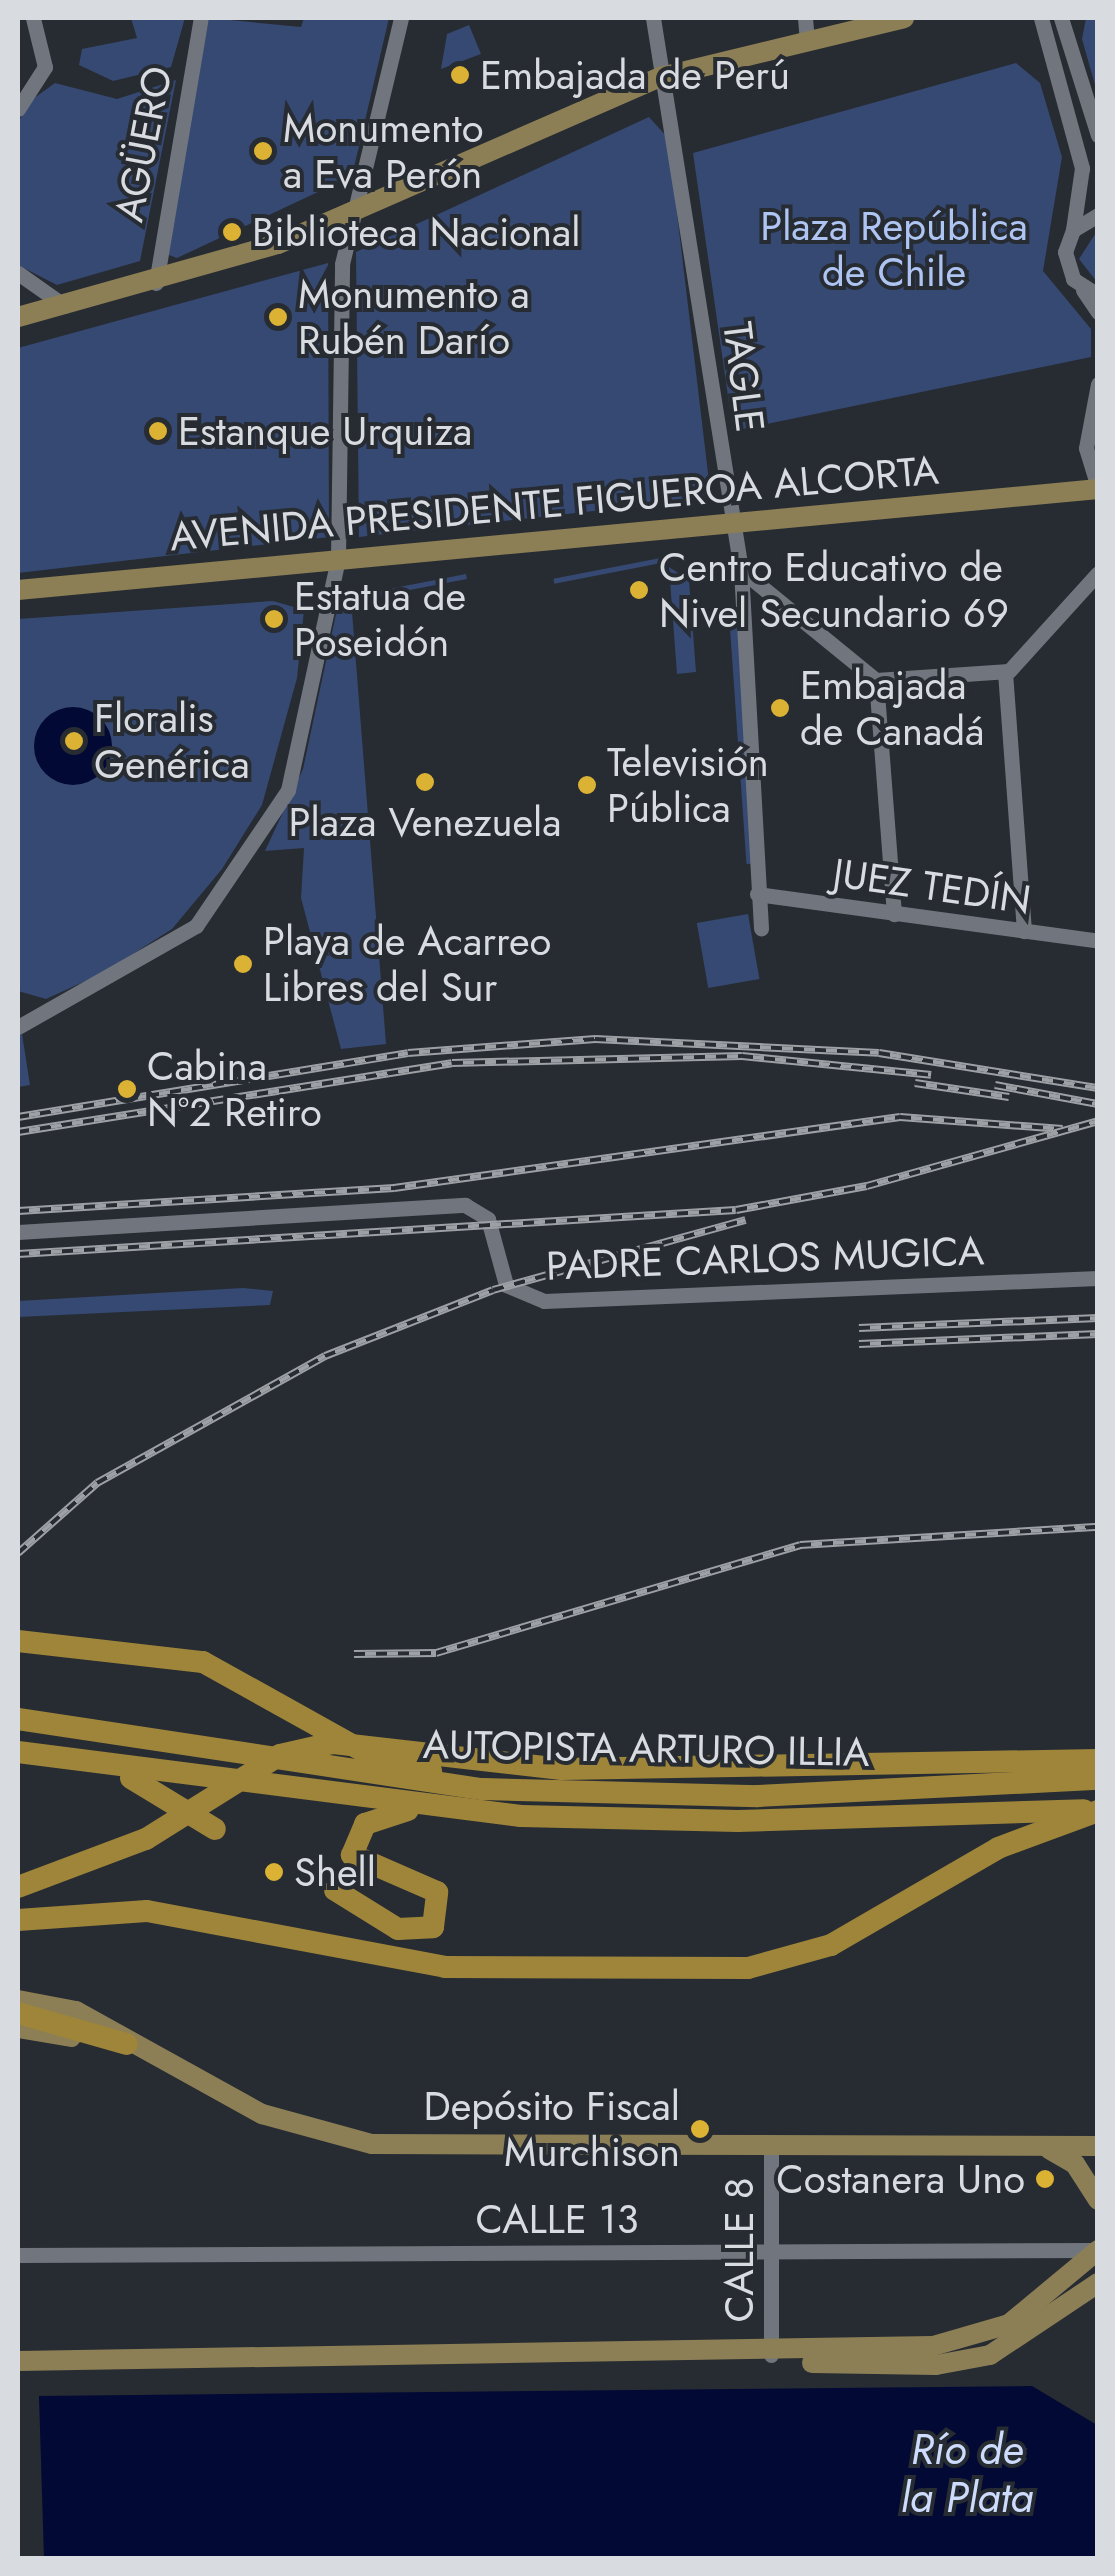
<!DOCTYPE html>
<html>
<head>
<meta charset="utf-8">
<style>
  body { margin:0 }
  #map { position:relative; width:1115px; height:2576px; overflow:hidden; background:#272b32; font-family:Jost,sans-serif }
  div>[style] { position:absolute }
  .green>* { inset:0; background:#364972; transform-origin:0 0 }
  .water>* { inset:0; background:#010934 }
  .round { border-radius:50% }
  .minor>* { height:15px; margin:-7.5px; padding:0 7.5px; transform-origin:7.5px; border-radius:7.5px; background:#71767e }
  .major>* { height:20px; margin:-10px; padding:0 10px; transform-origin:10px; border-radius:10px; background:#8c7f55 }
  .highway>* { height:22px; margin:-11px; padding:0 11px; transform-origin:11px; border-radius:11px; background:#9e853a }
  .rail>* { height:8px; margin-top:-4px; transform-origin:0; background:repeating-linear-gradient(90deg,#272b32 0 11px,#9da1a6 0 22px); box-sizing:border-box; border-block:2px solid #9da1a6 }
  .dots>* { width:28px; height:28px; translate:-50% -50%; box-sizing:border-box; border:5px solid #272b32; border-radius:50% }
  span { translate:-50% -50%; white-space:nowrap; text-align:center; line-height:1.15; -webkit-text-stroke:8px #272b32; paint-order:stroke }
  .poi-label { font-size:40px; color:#d8dbe0 }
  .left { translate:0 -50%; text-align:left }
  .right { translate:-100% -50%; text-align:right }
  .street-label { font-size:40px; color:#d8dbe0 }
  .park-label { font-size:40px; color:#aec4f2 }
  .water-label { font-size:42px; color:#cddcfc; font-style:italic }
  .frame { position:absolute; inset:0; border:20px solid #d8dbe0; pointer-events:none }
</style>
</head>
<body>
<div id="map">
  <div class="green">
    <i style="clip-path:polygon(131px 18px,185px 18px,171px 67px,113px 81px,79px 65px,82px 49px,137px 38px)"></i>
    <i style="clip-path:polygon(209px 18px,301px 27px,304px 18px,389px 18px,352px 176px,177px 258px,166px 254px)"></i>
    <i style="clip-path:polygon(1086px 18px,1097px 18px,1097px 92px,1082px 39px)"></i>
    <i style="clip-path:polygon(469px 25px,481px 54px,441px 69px,447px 34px)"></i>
    <i style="clip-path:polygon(1016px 63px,1040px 83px,1062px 157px,1043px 271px,1091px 329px,1091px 357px,733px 431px,693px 153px)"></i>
    <i style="clip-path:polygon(176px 80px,140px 261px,57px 285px,18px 265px,18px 122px,33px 99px,55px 83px,117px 99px)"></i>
    <i style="clip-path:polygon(649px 117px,668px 138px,711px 498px,359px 537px,356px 252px)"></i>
    <i style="clip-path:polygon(1097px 231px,1097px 282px,1079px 259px)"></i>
    <i style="clip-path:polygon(328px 263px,329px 537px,18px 573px,18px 348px)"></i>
    <i style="left:681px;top:554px;width:5px;height:130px;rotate:79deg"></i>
    <i style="clip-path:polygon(669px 567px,689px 580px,696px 672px,677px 674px)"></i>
    <i style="left:466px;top:574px;width:5px;height:102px;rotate:79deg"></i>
    <i style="clip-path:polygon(351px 599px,386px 1044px,341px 1049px,301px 898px,304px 848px,265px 851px,303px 769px,339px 600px)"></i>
    <i style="clip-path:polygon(273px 601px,304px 610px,297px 678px,262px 805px,222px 869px,172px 929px,103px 973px,46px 999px,18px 991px,18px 619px)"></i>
    <i style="left:737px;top:614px;width:250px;height:8px;rotate:86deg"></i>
    <i style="left:748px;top:914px;width:66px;height:52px;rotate:80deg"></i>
    <i style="clip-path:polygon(22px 1034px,30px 1085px,18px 1087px,18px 1036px)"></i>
    <i style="clip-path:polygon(243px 1288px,273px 1291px,270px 1305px,18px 1317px,18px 1301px)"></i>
  </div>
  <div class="water">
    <i class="round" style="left:34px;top:707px;width:78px;height:78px"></i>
    <i style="clip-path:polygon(1032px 2386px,1097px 2425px,1097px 2558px,44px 2558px,39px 2396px)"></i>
  </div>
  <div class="minor">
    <i style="left:653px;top:18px;width:559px;rotate:80.94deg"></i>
    <i style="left:741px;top:570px;width:359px;rotate:86.8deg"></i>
    <i style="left:805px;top:18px;width:23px;rotate:85deg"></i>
    <i style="left:1041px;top:18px;width:156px;rotate:74.7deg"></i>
    <i style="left:1082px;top:168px;width:63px;rotate:98.3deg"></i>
    <i style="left:1061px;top:18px;width:123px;rotate:72.5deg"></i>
    <i style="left:18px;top:109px;width:50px;rotate:-57.3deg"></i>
    <i style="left:45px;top:67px;width:50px;rotate:-103.8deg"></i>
    <i style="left:1098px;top:215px;width:29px;rotate:149deg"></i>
    <i style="left:1073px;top:230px;width:23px;rotate:110deg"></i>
    <i style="left:1065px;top:252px;width:28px;rotate:73deg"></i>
    <i style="left:1073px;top:279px;width:30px;rotate:33deg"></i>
    <i style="left:18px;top:273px;width:57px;rotate:35.1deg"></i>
    <i style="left:156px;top:283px;width:269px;rotate:-80.4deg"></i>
    <i style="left:1083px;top:290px;width:27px;rotate:56deg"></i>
    <i style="left:1098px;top:384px;width:65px;rotate:100.6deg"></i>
    <i style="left:1086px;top:448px;width:41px;rotate:72.9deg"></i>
    <i style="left:741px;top:570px;width:174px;rotate:39.2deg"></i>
    <i style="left:876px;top:680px;width:133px;rotate:-3.9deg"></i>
    <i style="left:1009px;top:671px;width:132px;rotate:-47.8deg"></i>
    <i style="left:1005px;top:672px;width:260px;rotate:85.8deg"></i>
    <i style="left:876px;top:680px;width:235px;rotate:85.6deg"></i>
    <i style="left:757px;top:894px;width:344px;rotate:7.8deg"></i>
    <i style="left:18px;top:1027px;width:205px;rotate:-29.6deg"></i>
    <i style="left:196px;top:926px;width:164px;rotate:-55.9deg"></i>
    <i style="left:288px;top:790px;width:237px;rotate:-77.8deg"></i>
    <i style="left:338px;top:558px;width:294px;rotate:-89.2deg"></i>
    <i style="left:342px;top:264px;width:253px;rotate:-76.5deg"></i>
    <i style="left:18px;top:1232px;width:448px;rotate:-3.5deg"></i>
    <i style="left:465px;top:1205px;width:27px;rotate:31deg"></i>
    <i style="left:488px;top:1219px;width:68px;rotate:74.7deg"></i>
    <i style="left:506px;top:1285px;width:41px;rotate:22.8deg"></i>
    <i style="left:544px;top:1301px;width:554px;rotate:-2.38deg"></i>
    <i style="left:18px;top:2255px;width:1079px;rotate:-0.27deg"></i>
    <i style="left:771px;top:2355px;width:210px;rotate:-90deg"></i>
  </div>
  <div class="major">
    <i style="left:18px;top:317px;width:270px;rotate:-15.7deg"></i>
    <i style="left:278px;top:244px;width:418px;rotate:-23.6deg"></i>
    <i style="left:661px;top:77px;width:250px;rotate:-13.6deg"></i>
    <i style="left:18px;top:590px;width:1085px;rotate:-5.34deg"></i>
    <i style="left:18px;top:2000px;width:59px;rotate:10.7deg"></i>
    <i style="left:76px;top:2011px;width:213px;rotate:29deg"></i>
    <i style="left:262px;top:2114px;width:114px;rotate:15.3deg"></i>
    <i style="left:372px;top:2144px;width:726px;rotate:0.16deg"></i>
    <i style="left:18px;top:2028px;width:54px;rotate:9.6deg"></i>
    <i style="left:1049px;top:2149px;width:30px;rotate:30deg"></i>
    <i style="left:1075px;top:2164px;width:43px;rotate:57.4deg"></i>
    <i style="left:18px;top:2361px;width:915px;rotate:-0.94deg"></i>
    <i style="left:933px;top:2346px;width:79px;rotate:-16.1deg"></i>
    <i style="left:1009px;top:2324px;width:116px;rotate:-39.7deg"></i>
    <i style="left:812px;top:2363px;width:124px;rotate:0.9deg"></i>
    <i style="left:936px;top:2365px;width:55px;rotate:-10.5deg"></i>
    <i style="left:990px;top:2355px;width:130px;rotate:-33.7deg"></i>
  </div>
  <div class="highway">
    <i style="left:18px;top:1641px;width:186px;rotate:6.5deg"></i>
    <i style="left:203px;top:1662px;width:183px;rotate:29.1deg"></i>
    <i style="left:363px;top:1751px;width:71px;rotate:16.4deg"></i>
    <i style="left:18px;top:1719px;width:470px;rotate:8.6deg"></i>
    <i style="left:483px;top:1789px;width:275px;rotate:1.5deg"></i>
    <i style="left:758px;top:1796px;width:340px;rotate:-2.9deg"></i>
    <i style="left:18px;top:1752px;width:507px;rotate:7.25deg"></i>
    <i style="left:521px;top:1816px;width:217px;rotate:1.3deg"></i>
    <i style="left:738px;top:1821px;width:346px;rotate:-1.8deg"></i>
    <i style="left:131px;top:1778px;width:98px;rotate:31.3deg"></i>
    <i style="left:18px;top:1887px;width:137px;rotate:-20.6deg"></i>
    <i style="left:146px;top:1839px;width:158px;rotate:-32.1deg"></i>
    <i style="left:280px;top:1755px;width:54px;rotate:-12.8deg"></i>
    <i style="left:333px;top:1743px;width:230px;rotate:6.5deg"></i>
    <i style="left:562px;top:1769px;width:536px;rotate:-0.96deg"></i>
    <i style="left:335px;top:1890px;width:74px;rotate:31.8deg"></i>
    <i style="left:398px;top:1929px;width:35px;rotate:-3deg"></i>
    <i style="left:433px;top:1927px;width:35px;rotate:-83deg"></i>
    <i style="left:437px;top:1892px;width:93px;rotate:-156.5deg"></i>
    <i style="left:352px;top:1855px;width:34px;rotate:-67deg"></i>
    <i style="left:365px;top:1824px;width:45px;rotate:-18deg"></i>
    <i style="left:18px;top:1920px;width:129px;rotate:-4deg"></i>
    <i style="left:147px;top:1911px;width:303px;rotate:10.6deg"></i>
    <i style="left:445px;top:1967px;width:303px;rotate:0.2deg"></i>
    <i style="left:748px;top:1968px;width:86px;rotate:-15.5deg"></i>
    <i style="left:831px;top:1945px;width:193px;rotate:-30.1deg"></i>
    <i style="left:998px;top:1848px;width:107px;rotate:-20.3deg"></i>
    <i style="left:18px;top:2013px;width:113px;rotate:15.9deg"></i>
  </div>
  <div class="rail">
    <i style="left:915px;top:1083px;width:95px;rotate:8.5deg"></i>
    <i style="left:995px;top:1085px;width:105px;rotate:10.5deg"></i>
    <i style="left:18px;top:1117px;width:395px;rotate:-9.3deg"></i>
    <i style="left:408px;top:1053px;width:188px;rotate:-4.3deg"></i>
    <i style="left:595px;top:1039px;width:284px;rotate:2.8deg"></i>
    <i style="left:879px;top:1053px;width:222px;rotate:9.1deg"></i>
    <i style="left:18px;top:1132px;width:439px;rotate:-9deg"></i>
    <i style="left:452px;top:1063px;width:290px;rotate:-1.4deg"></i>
    <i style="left:742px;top:1056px;width:190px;rotate:5.7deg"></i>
    <i style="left:18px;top:1211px;width:377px;rotate:-3.5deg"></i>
    <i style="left:394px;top:1188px;width:511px;rotate:-7.99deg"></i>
    <i style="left:900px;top:1117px;width:163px;rotate:4.2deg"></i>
    <i style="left:18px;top:1254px;width:719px;rotate:-3.51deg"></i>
    <i style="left:736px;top:1210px;width:133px;rotate:-10.4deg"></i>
    <i style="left:867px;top:1186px;width:240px;rotate:-15.7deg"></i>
    <i style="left:859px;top:1328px;width:239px;rotate:-2.4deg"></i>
    <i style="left:859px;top:1344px;width:239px;rotate:-2.4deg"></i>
    <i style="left:18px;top:1553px;width:106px;rotate:-41.5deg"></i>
    <i style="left:97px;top:1483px;width:261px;rotate:-29.1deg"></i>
    <i style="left:325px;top:1356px;width:180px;rotate:-21.4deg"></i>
    <i style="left:493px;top:1290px;width:262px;rotate:-15.5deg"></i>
    <i style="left:354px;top:1654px;width:82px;rotate:-0.7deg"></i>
    <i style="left:436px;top:1653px;width:380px;rotate:-16.5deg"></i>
    <i style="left:800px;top:1545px;width:299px;rotate:-3.5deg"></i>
  </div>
  <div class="dots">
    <i style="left:460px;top:75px;background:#dbb233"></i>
    <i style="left:263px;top:151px;background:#dbb233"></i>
    <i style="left:232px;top:232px;background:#dbb233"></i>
    <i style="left:278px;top:317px;background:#dbb233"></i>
    <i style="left:158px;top:431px;background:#dbb233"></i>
    <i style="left:639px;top:590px;background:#dbb233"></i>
    <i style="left:274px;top:619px;background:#dbb233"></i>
    <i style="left:780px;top:708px;background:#dbb233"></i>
    <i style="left:74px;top:741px;background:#dbb233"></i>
    <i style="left:425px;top:782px;background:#dbb233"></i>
    <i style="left:587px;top:785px;background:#dbb233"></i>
    <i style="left:243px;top:964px;background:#dbb233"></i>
    <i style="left:127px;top:1089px;background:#dbb233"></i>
    <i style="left:274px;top:1872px;background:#dbb233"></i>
    <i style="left:700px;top:2129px;background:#dbb233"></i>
    <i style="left:1045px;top:2179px;background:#dbb233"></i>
  </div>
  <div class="poi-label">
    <span class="left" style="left:480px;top:75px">Embajada de Perú</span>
    <span class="left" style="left:283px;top:151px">Monumento<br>a Eva Perón</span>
    <span class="left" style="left:252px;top:232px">Biblioteca Nacional</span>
    <span class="left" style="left:298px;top:317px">Monumento a<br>Rubén Darío</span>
    <span class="left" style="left:178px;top:431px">Estanque Urquiza</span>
    <span class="left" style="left:659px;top:590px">Centro Educativo de<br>Nivel Secundario 69</span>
    <span class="left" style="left:294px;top:619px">Estatua de<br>Poseidón</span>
    <span class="left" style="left:800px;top:708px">Embajada<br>de Canadá</span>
    <span class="left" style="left:94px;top:741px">Floralis<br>Genérica</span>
    <span class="left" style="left:607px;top:785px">Televisión<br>Pública</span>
    <span style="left:425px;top:822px">Plaza Venezuela</span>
    <span class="left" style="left:263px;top:964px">Playa de Acarreo<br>Libres del Sur</span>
    <span class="left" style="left:147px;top:1089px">Cabina<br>N°2 Retiro</span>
    <span class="left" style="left:294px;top:1872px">Shell</span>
    <span class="right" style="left:680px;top:2129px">Depósito Fiscal<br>Murchison</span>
    <span class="right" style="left:1025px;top:2179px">Costanera Uno</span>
  </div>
  <div class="street-label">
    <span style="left:143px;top:144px;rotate:-79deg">AGÜERO</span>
    <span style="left:744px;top:377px;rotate:83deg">TAGLE</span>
    <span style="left:554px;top:503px;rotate:-5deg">AVENIDA PRESIDENTE FIGUEROA ALCORTA</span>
    <span style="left:932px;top:886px;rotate:8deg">JUEZ TEDÍN</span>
    <span style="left:765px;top:1258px;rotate:-2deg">PADRE CARLOS MUGICA</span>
    <span style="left:646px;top:1748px;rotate:1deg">AUTOPISTA ARTURO ILLIA</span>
    <span style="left:557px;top:2219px">CALLE 13</span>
    <span style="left:739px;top:2250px;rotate:-90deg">CALLE 8</span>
  </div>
  <div class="park-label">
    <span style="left:894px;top:249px">Plaza República<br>de Chile</span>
  </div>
  <div class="water-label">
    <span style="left:967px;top:2474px">Río de<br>la Plata</span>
  </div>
  <div class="frame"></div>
</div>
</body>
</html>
